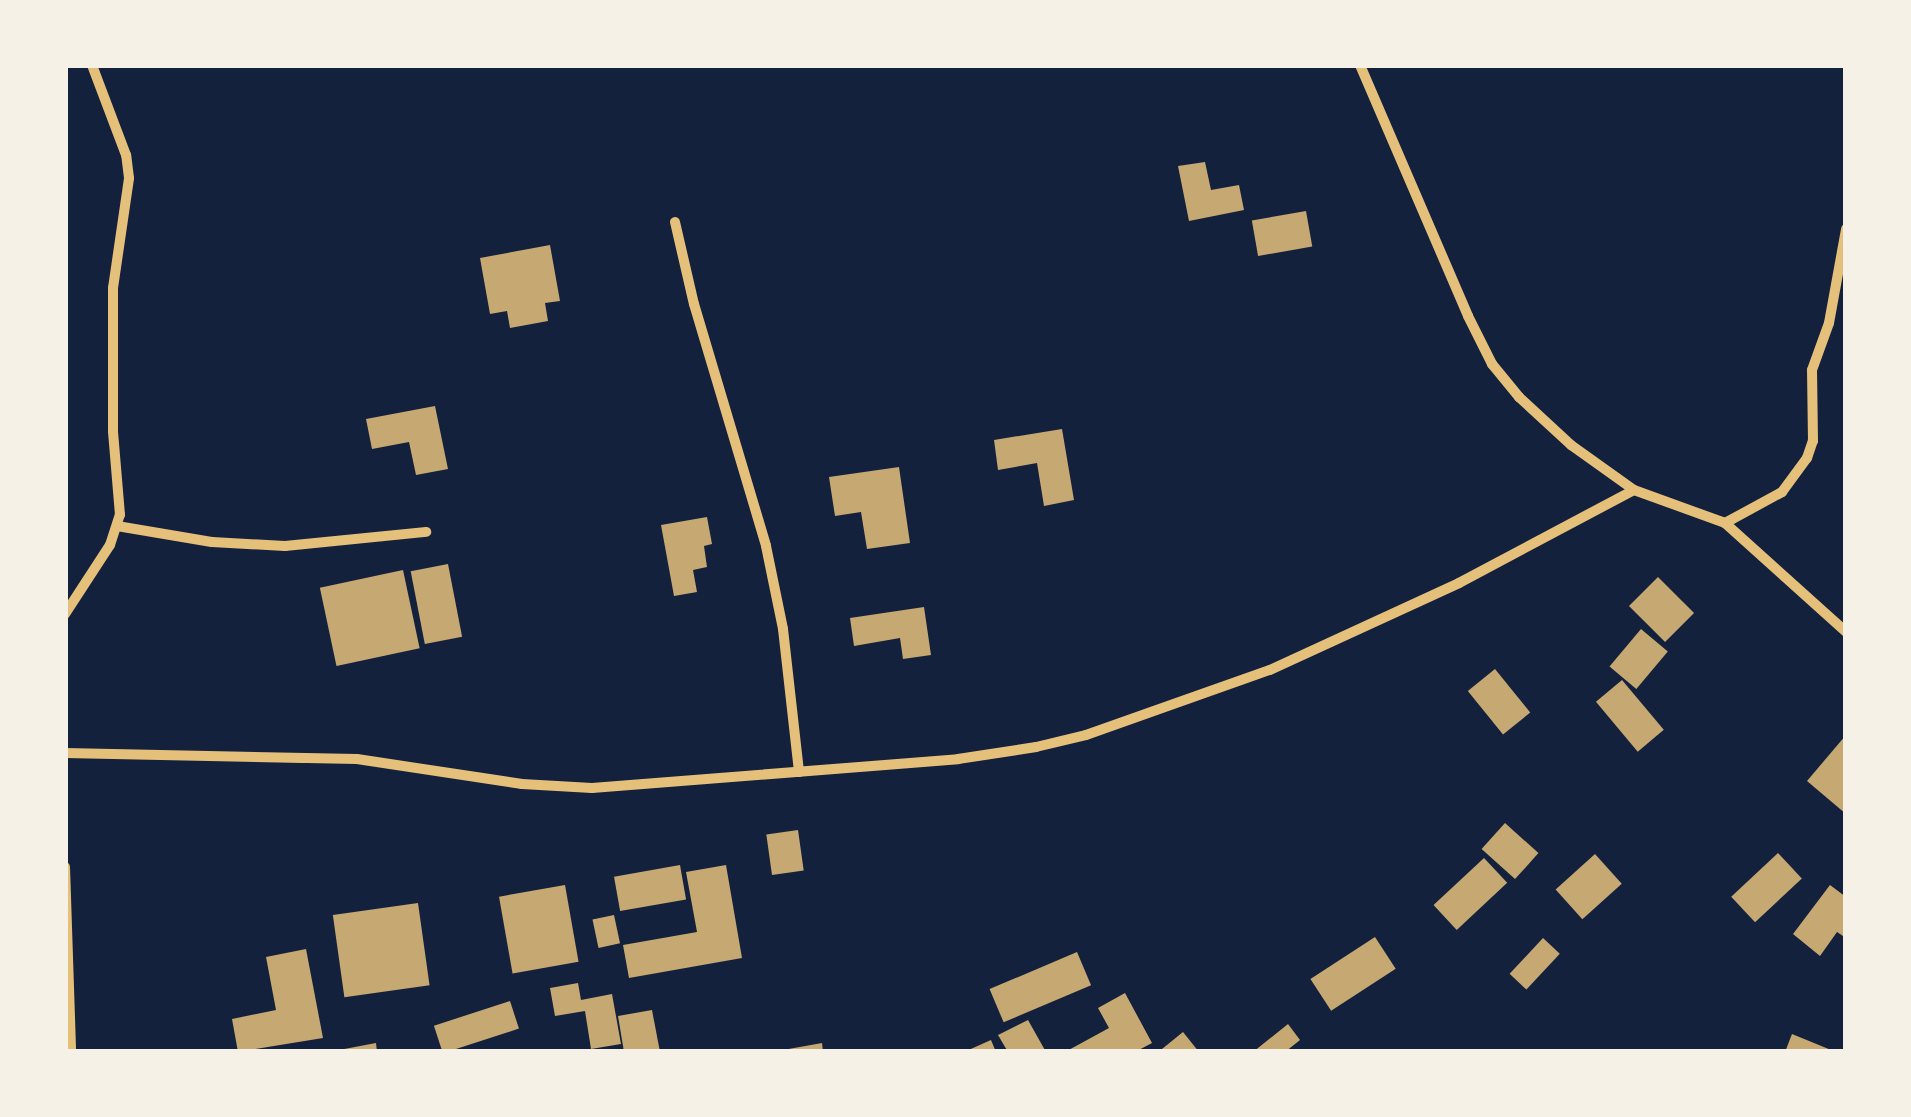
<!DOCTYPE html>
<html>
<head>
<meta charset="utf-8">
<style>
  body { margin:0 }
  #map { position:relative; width:1911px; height:1117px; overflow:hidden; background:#14213d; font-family:"Source Sans 3",sans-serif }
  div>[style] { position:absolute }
  .building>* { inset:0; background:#c6a872; transform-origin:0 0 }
  .minor>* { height:10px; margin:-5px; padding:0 5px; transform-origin:5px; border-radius:5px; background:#e5c07b }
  span { translate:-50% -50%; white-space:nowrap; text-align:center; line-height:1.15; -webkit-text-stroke:9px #f6f1e7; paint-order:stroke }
  .frame { position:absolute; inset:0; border:68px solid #f6f1e7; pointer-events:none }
</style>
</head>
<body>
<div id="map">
  <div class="building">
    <i style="clip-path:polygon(1205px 162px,1211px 190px,1239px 185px,1244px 210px,1189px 221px,1178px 166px)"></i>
    <i style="left:1306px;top:211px;width:36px;height:55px;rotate:80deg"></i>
    <i style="clip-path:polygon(550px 245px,560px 301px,545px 303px,548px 321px,510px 328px,507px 311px,490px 314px,480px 258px)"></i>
    <i style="clip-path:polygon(435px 406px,448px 469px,416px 475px,409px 442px,372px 449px,366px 419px)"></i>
    <i style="clip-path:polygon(1062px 429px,1074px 500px,1044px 506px,1037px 463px,998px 470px,994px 440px)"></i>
    <i style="clip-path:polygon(899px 467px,910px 543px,867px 549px,861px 512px,835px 516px,829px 477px)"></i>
    <i style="clip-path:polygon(707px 517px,712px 544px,704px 546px,707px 567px,693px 570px,697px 592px,674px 596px,661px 525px)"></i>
    <i style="left:448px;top:564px;width:74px;height:38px;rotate:79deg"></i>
    <i style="left:403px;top:570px;width:80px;height:85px;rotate:78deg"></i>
    <i style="left:1658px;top:577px;width:51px;height:41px;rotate:45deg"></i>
    <i style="clip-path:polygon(924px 607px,931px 655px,903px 659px,900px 638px,854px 646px,850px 618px)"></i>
    <i style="left:1641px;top:629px;width:35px;height:49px;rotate:40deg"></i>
    <i style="left:1495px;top:669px;width:56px;height:35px;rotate:51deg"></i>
    <i style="left:1622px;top:680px;width:65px;height:34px;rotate:50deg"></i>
    <i style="clip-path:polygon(1846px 735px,1846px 814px,1807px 781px)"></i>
    <i style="left:1505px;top:823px;width:45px;height:35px;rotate:42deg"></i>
    <i style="left:798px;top:830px;width:41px;height:32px;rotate:82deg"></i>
    <i style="left:1778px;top:853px;width:35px;height:64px;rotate:47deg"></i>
    <i style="left:1595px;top:854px;width:40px;height:53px;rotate:48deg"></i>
    <i style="left:1484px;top:858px;width:34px;height:69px;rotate:47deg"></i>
    <i style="left:680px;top:865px;width:35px;height:67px;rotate:80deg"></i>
    <i style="clip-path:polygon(726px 865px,742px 958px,629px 978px,623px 945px,697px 932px,686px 872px)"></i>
    <i style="left:565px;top:885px;width:78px;height:67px;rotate:80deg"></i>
    <i style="clip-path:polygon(1830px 885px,1846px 897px,1846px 938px,1837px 932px,1820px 956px,1793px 934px)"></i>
    <i style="left:418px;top:903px;width:83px;height:86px;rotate:82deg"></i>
    <i style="left:614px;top:915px;width:29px;height:22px;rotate:78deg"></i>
    <i style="left:1375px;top:937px;width:38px;height:77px;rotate:57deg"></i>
    <i style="left:1543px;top:938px;width:23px;height:49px;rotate:43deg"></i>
    <i style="clip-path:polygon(306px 949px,323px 1038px,238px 1052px,232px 1019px,276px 1010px,266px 957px)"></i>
    <i style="left:1077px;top:952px;width:36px;height:95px;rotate:67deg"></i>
    <i style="clip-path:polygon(578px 983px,581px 1000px,612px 994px,621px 1044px,591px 1049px,585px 1011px,555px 1016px,550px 988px)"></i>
    <i style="clip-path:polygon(1125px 993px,1152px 1043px,1135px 1052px,1065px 1052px,1109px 1028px,1098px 1008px)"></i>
    <i style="left:510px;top:1001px;width:29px;height:80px;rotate:72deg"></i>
    <i style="clip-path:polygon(652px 1010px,660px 1052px,624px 1052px,618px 1016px)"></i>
    <i style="clip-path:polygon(1028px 1020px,1046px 1052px,1008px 1052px,998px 1035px)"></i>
    <i style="clip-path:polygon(1288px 1024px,1300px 1040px,1285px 1052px,1253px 1052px)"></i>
    <i style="clip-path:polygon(1183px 1032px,1199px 1052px,1164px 1052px,1162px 1049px)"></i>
    <i style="clip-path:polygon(1792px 1034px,1836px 1052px,1785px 1052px)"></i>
    <i style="clip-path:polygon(991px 1040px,996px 1052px,964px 1052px)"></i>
    <i style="clip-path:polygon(376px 1043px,377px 1052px,339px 1052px,339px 1050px)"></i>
    <i style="clip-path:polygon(822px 1043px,823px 1052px,783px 1052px,783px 1050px)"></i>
  </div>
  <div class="minor">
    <i style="left:1360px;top:65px;width:273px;rotate:66.7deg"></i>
    <i style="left:1468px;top:316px;width:54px;rotate:63.4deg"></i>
    <i style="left:1492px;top:364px;width:43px;rotate:50.7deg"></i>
    <i style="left:1519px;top:397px;width:71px;rotate:42.7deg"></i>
    <i style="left:1571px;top:445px;width:77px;rotate:35.5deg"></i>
    <i style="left:1634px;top:490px;width:97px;rotate:19.9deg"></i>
    <i style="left:1725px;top:523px;width:163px;rotate:42deg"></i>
    <i style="left:675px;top:222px;width:84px;rotate:77deg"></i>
    <i style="left:694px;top:304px;width:252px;rotate:73.4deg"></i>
    <i style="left:766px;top:546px;width:85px;rotate:78.4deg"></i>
    <i style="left:783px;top:629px;width:144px;rotate:83.6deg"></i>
    <i style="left:1725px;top:523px;width:65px;rotate:-28.5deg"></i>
    <i style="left:1782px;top:492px;width:42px;rotate:-53.7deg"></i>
    <i style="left:1807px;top:458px;width:18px;rotate:-71deg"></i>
    <i style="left:1813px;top:441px;width:71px;rotate:-90.8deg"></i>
    <i style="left:1812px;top:370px;width:50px;rotate:-70.1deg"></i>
    <i style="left:1829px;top:323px;width:96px;rotate:-79.7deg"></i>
    <i style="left:117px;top:526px;width:96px;rotate:9.6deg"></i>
    <i style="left:212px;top:542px;width:73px;rotate:3.1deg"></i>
    <i style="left:285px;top:546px;width:142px;rotate:-5.7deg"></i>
    <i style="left:65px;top:614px;width:82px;rotate:-56.9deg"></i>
    <i style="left:110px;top:545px;width:32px;rotate:-72deg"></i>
    <i style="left:120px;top:515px;width:84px;rotate:-94.8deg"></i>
    <i style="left:113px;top:431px;width:143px;rotate:-90deg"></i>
    <i style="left:113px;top:288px;width:111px;rotate:-81.7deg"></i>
    <i style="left:129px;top:178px;width:23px;rotate:-97deg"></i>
    <i style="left:126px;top:155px;width:96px;rotate:-110.7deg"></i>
    <i style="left:65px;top:753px;width:292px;rotate:1.2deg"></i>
    <i style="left:357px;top:759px;width:167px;rotate:8.6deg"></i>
    <i style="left:522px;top:784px;width:70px;rotate:3.3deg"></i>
    <i style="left:592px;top:788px;width:367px;rotate:-4.5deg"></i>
    <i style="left:958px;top:759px;width:79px;rotate:-8.7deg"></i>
    <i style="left:1036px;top:747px;width:51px;rotate:-13.5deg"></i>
    <i style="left:1086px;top:735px;width:195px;rotate:-19.5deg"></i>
    <i style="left:1270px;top:670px;width:208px;rotate:-24.7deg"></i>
    <i style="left:1459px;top:583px;width:198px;rotate:-28deg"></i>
    <i style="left:65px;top:867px;width:185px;rotate:88.1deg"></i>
  </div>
  <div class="frame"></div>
</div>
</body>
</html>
